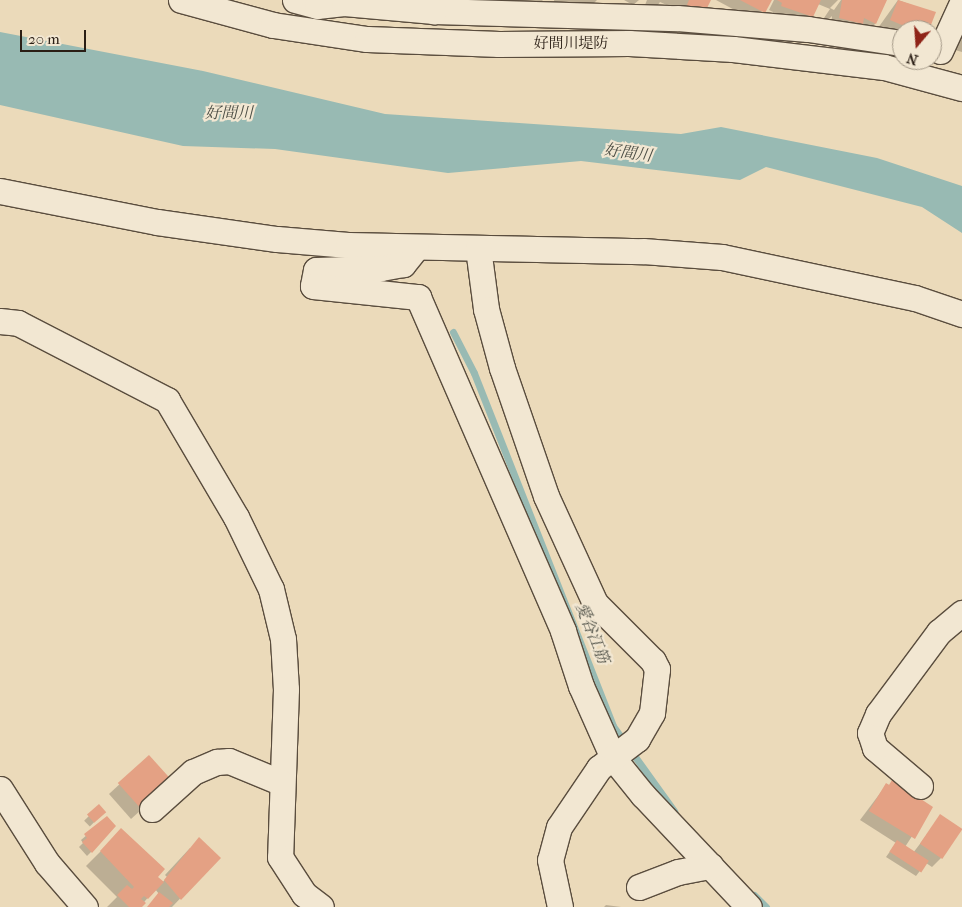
<!DOCTYPE html>
<html>
<head>
<meta charset="utf-8">
<style>
  body { margin:0 }
  #map { position:relative; width:962px; height:907px; overflow:hidden; background:#ebdaba; font-family:"IM FELL French Canon","Noto Serif JP",serif }
  div>[style] { position:absolute }
  .water>* { inset:0; background:#98bab3 }
  .shadow>* { inset:0; background:#0003; transform-origin:0 0 }
  .stream>* { height:7px; margin:-3.5px; padding:0 3.5px; transform-origin:3.5px; border-radius:3.5px; background:#98bab3 }
  .building>* { inset:0; background:#e4a184; transform-origin:0 0 }
  .roads { filter:drop-shadow(1px 0 #5a4d3e) drop-shadow(-1px 0 #5a4d3e) drop-shadow(0 1px #5a4d3e) drop-shadow(0 -1px #5a4d3e) }
  .street>* { height:25px; margin:-12.5px; padding:0 12.5px; transform-origin:12.5px; border-radius:12.5px; background:#f2e7d2 }
  span { translate:-50% -50%; white-space:nowrap; text-align:center; line-height:1.15; -webkit-text-stroke:4.5px #f2e7d2; paint-order:stroke }
  .street-label { font-size:15px; color:#2a1e15 }
  .water-label { font-size:16px; color:#4b4d44; font-style:italic }
  .north { position:absolute; left:892px; top:20px; width:50px; height:50px; box-sizing:border-box; background:#f2e7d2; border:1px solid #a29786; border-radius:50%; rotate:198deg; font-size:14px; font-weight:700; line-height:20px; text-align:center; color:#2a1e15 }
  .north::after { content:''; display:block; margin:auto; width:18px; height:22px; background:#8f2418; clip-path:polygon(50% 0,100% 100%,50% 72%,0 100%) }
  .scale { position:absolute; left:20px; top:30px; width:66px; height:22px; box-sizing:border-box; border:2px solid #2a1e15; border-top:0; padding-left:6px; font-size:15px; line-height:18px; white-space:nowrap; color:#2a1e15; -webkit-text-stroke:4px #f2e7d2; paint-order:stroke }
</style>
</head>
<body>
<div id="map">
  <div class="water">
    <i style="clip-path:polygon(0 32px,203px 71px,385px 114px,681px 134px,721px 127px,877px 158px,962px 186px,962px 233px,922px 207px,766px 167px,740px 180px,581px 161px,448px 173px,275px 149px,183px 146px,0 105px)"></i>
  </div>
  <div class="shadow">
    <i style="clip-path:polygon(484px 0,543px 0,533px 10px)"></i>
    <i style="clip-path:polygon(554px 0,597px 0,592px 5px,556px 10px)"></i>
    <i style="clip-path:polygon(624px 0,639px 0,633px 5px)"></i>
    <i style="clip-path:polygon(647px 0,709px 0,678px 10px,660px 2px,655px 9px,645px 5px)"></i>
    <i style="clip-path:polygon(716px 0,770px 0,755px 21px)"></i>
    <i style="clip-path:polygon(774px 0,838px 0,830px 8px,834px 10px,841px 0,886px 0,875px 24px,865px 33px,831px 27px,832px 16px,828px 20px,824px 18px,830px 9px,818px 4px,803px 25px,772px 15px,773px 12px,769px 10px)"></i>
    <i style="clip-path:polygon(898px 0,934px 13px,927px 30px,902px 30px,902px 38px,878px 28px)"></i>
    <i style="clip-path:polygon(962px 20px,962px 52px,955px 50px,955px 45px)"></i>
    <i style="clip-path:polygon(149px 757px,162px 791px,131px 819px,109px 794px)"></i>
    <i style="clip-path:polygon(887px 784px,931px 807px,905px 847px,913px 853px,941px 816px,960px 829px,942px 857px,932px 867px,926px 863px,916px 876px,886px 857px,896px 843px,860px 820px)"></i>
    <i style="left:99px;top:806px;width:8px;height:21px;rotate:45deg"></i>
    <i style="clip-path:polygon(107px 818px,91px 852px,87px 856px,79px 847px,83px 843px,81px 840px)"></i>
    <i style="clip-path:polygon(108px 844px,162px 883px,167px 877px,165px 875px,190px 848px,219px 858px,172px 907px,148px 907px,159px 894px,155px 889px,140px 907px,107px 907px,117px 897px,86px 866px)"></i>
    <i style="clip-path:polygon(606px 905px,621px 907px,604px 907px)"></i>
  </div>
  <div class="stream">
    <i style="left:453px;top:332px;width:46px;rotate:62.9deg"></i>
    <i style="left:474px;top:373px;width:379px;rotate:68.5deg"></i>
    <i style="left:613px;top:726px;width:105px;rotate:54.3deg"></i>
    <i style="left:754px;top:895px;width:17px;rotate:45deg"></i>
  </div>
  <div class="building">
    <i style="clip-path:polygon(689px 0,711px 0,707px 8px,686px 7px)"></i>
    <i style="clip-path:polygon(740px 0,772px 0,765px 13px)"></i>
    <i style="clip-path:polygon(777px 0,821px 0,813px 17px,781px 6px,782px 3px)"></i>
    <i style="clip-path:polygon(842px 0,887px 0,876px 24px,864px 18px,863px 24px,839px 18px)"></i>
    <i style="clip-path:polygon(898px 0,936px 12px,929px 30px,914px 30px,890px 20px)"></i>
    <i style="left:149px;top:755px;width:36px;height:42px;rotate:48deg"></i>
    <i style="clip-path:polygon(892px 780px,933px 807px,915px 839px,869px 811px,886px 783px,889px 785px)"></i>
    <i style="left:99px;top:804px;width:11px;height:16px;rotate:49deg"></i>
    <i style="left:940px;top:814px;width:27px;height:36px;rotate:34deg"></i>
    <i style="clip-path:polygon(107px 816px,116px 826px,92px 853px,82px 842px,87px 838px,84px 834px)"></i>
    <i style="clip-path:polygon(121px 828px,165px 869px,158px 877px,164px 882px,148px 899px,144px 896px,141px 899px,146px 903px,142px 907px,129px 907px,117px 895px,127px 885px,132px 889px,134px 887px,100px 851px)"></i>
    <i style="clip-path:polygon(199px 837px,221px 858px,181px 900px,164px 880px)"></i>
    <i style="left:897px;top:840px;width:38px;height:14px;rotate:33deg"></i>
    <i style="clip-path:polygon(159px 892px,173px 903px,169px 907px,147px 907px)"></i>
  </div>
  <div class="roads">
    <div class="street">
      <i style="left:181px;top:0;width:95px;rotate:15.2deg"></i>
      <i style="left:273px;top:25px;width:95px;rotate:8.5deg"></i>
      <i style="left:367px;top:39px;width:132px;rotate:2.2deg"></i>
      <i style="left:499px;top:44px;width:130px;rotate:-0.4deg"></i>
      <i style="left:629px;top:43px;width:104px;rotate:3.3deg"></i>
      <i style="left:733px;top:49px;width:152px;rotate:6.8deg"></i>
      <i style="left:884px;top:67px;width:81px;rotate:15.1deg"></i>
      <i style="left:295px;top:0;width:23px;rotate:15deg"></i>
      <i style="left:317px;top:6px;width:27px;rotate:-6deg"></i>
      <i style="left:344px;top:3px;width:4px;rotate:-124deg"></i>
      <i style="left:440px;top:0;width:13px;rotate:119deg"></i>
      <i style="left:434px;top:11px;width:243px;rotate:1.7deg"></i>
      <i style="left:677px;top:18px;width:131px;rotate:4.8deg"></i>
      <i style="left:808px;top:29px;width:95px;rotate:8.5deg"></i>
      <i style="left:344px;top:3px;width:90px;rotate:5.1deg"></i>
      <i style="left:940px;top:51px;width:53px;rotate:-65.4deg"></i>
      <i style="left:0;top:191px;width:160px;rotate:11.2deg"></i>
      <i style="left:157px;top:222px;width:121px;rotate:8.1deg"></i>
      <i style="left:277px;top:239px;width:71px;rotate:4.8deg"></i>
      <i style="left:348px;top:245px;width:295px;rotate:1.2deg"></i>
      <i style="left:643px;top:251px;width:79px;rotate:4.3deg"></i>
      <i style="left:722px;top:257px;width:197px;rotate:12deg"></i>
      <i style="left:915px;top:298px;width:50px;rotate:18.8deg"></i>
      <i style="left:416px;top:248px;width:21px;rotate:129deg"></i>
      <i style="left:403px;top:264px;width:22px;rotate:170deg"></i>
      <i style="left:381px;top:268px;width:65px;rotate:178.2deg"></i>
      <i style="left:316px;top:270px;width:16px;rotate:101deg"></i>
      <i style="left:313px;top:286px;width:106px;rotate:6deg"></i>
      <i style="left:418px;top:297px;width:364px;rotate:66.5deg"></i>
      <i style="left:563px;top:631px;width:58px;rotate:71.9deg"></i>
      <i style="left:581px;top:686px;width:79px;rotate:66deg"></i>
      <i style="left:613px;top:758px;width:48px;rotate:51deg"></i>
      <i style="left:643px;top:795px;width:154px;rotate:46.6deg"></i>
      <i style="left:478px;top:248px;width:62px;rotate:82.5deg"></i>
      <i style="left:486px;top:309px;width:61px;rotate:74.8deg"></i>
      <i style="left:502px;top:368px;width:135px;rotate:71deg"></i>
      <i style="left:546px;top:496px;width:118px;rotate:65.4deg"></i>
      <i style="left:595px;top:603px;width:82px;rotate:45deg"></i>
      <i style="left:653px;top:661px;width:9px;rotate:63deg"></i>
      <i style="left:657px;top:669px;width:44px;rotate:96.5deg"></i>
      <i style="left:652px;top:713px;width:30px;rotate:120deg"></i>
      <i style="left:637px;top:739px;width:48px;rotate:142.7deg"></i>
      <i style="left:599px;top:768px;width:71px;rotate:124.1deg"></i>
      <i style="left:559px;top:827px;width:34px;rotate:105deg"></i>
      <i style="left:550px;top:860px;width:48px;rotate:78deg"></i>
      <i style="left:0;top:321px;width:18px;rotate:6deg"></i>
      <i style="left:18px;top:323px;width:168px;rotate:27.3deg"></i>
      <i style="left:167px;top:400px;width:136px;rotate:59.5deg"></i>
      <i style="left:236px;top:517px;width:80px;rotate:64.1deg"></i>
      <i style="left:271px;top:589px;width:51px;rotate:76.5deg"></i>
      <i style="left:283px;top:639px;width:50px;rotate:86.6deg"></i>
      <i style="left:286px;top:689px;width:168px;rotate:92deg"></i>
      <i style="left:280px;top:857px;width:44px;rotate:57deg"></i>
      <i style="left:304px;top:894px;width:21px;rotate:37deg"></i>
      <i style="left:920px;top:786px;width:59px;rotate:-139.8deg"></i>
      <i style="left:875px;top:748px;width:16px;rotate:-108deg"></i>
      <i style="left:870px;top:733px;width:21px;rotate:-67deg"></i>
      <i style="left:878px;top:714px;width:102px;rotate:-53.4deg"></i>
      <i style="left:939px;top:632px;width:30px;rotate:-40deg"></i>
      <i style="left:0;top:789px;width:88px;rotate:57.6deg"></i>
      <i style="left:47px;top:863px;width:58px;rotate:49.2deg"></i>
      <i style="left:152px;top:809px;width:55px;rotate:-42.1deg"></i>
      <i style="left:193px;top:772px;width:26px;rotate:-23deg"></i>
      <i style="left:217px;top:762px;width:12px;rotate:-5deg"></i>
      <i style="left:229px;top:761px;width:57px;rotate:22.5deg"></i>
      <i style="left:639px;top:887px;width:42px;rotate:-21deg"></i>
      <i style="left:678px;top:872px;width:33px;rotate:-11deg"></i>
    </div>
  </div>
  <div class="street-label">
    <span style="left:571px;top:44px">好間川堤防</span>
  </div>
  <div class="water-label">
    <span style="left:229px;top:113px">好間川</span>
    <span style="left:628px;top:153px;rotate:8deg">好間川</span>
    <span style="left:592px;top:633px;rotate:68deg">愛谷江筋</span>
  </div>
  <div class="north">N</div>
  <div class="scale">20 m</div>
</div>
</body>
</html>
